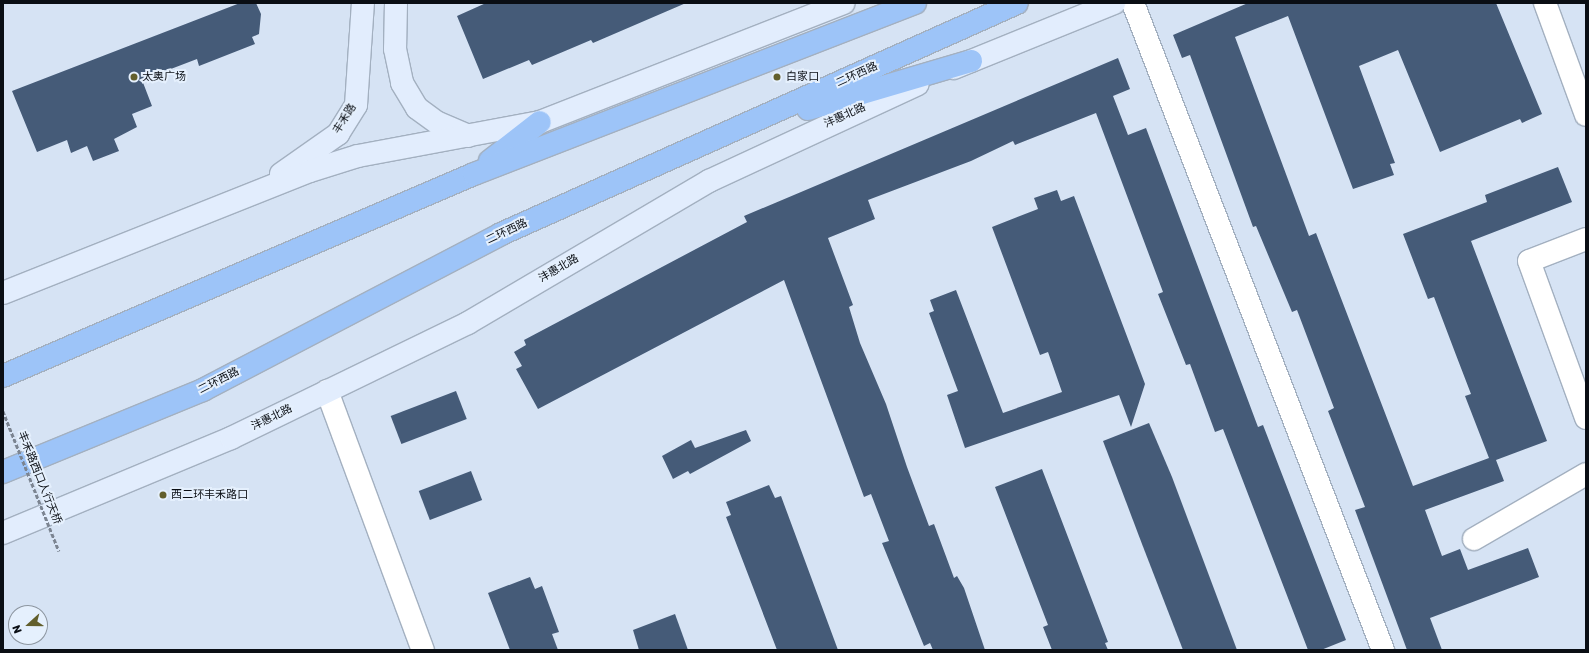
<!DOCTYPE html>
<html>
<head>
<meta charset="utf-8">
<style>
  body { margin:0 }
  #map { position:relative; width:1589px; height:653px; overflow:hidden; background:#d6e3f4; font-family:Rubik,"Noto Sans SC",sans-serif }
  div>[style] { position:absolute }
  .building>* { inset:0; background:#455b78; transform-origin:0 0 }
  .roads { filter:drop-shadow(1px 0 #a3b0c0) drop-shadow(-1px 0 #a3b0c0) drop-shadow(0 1px #a3b0c0) drop-shadow(0 -1px #a3b0c0) }
  .street>* { height:22px; margin:-11px; padding:0 11px; transform-origin:11px; border-radius:11px; background:#fff }
  .secondary>* { height:22px; margin:-11px; padding:0 11px; transform-origin:11px; border-radius:11px; background:#e2edfd }
  .highway>* { height:22px; margin:-11px; padding:0 11px; transform-origin:11px; border-radius:11px; background:#9dc4f8 }
  .path-bridge>* { height:2.5px; margin-top:-1.25px; transform-origin:0; background:repeating-linear-gradient(90deg,#7b8491 0 4px,transparent 0 6px) }
  .dots>* { width:11px; height:11px; translate:-50% -50%; box-sizing:border-box; border:2px solid #e5f0fd; border-radius:50% }
  span { translate:-50% -50%; white-space:nowrap; text-align:center; line-height:1.15; -webkit-text-stroke:4px #e5f0fd; paint-order:stroke }
  .street-label { font-size:11px; color:#0a0e14 }
  .poi-label { font-size:11px; color:#0a0e14 }
  .left { translate:0 -50%; text-align:left }
  .frame { position:absolute; inset:0; border:4px solid #0a0e14; pointer-events:none }
  .north { position:absolute; left:8px; top:605px; width:40px; height:40px; box-sizing:border-box; background:#e5f0fd; border:1px solid #8d96a0; border-radius:50%; rotate:249deg; font-size:11px; font-weight:700; line-height:16px; text-align:center; color:#0a0e14 }
  .north::after { content:''; display:block; margin:auto; width:14px; height:18px; background:#625f2c; clip-path:polygon(50% 0,100% 100%,50% 72%,0 100%) }
</style>
</head>
<body>
<div id="map">
  <div class="building">
    <i style="clip-path:polygon(240px 3px,256px 3px,261px 14px,259px 34px,252px 37px,255px 44px,199px 66px,197px 59px,142px 80px,152px 106px,132px 114px,137px 127px,114px 139px,119px 151px,93px 161px,87px 146px,71px 153px,67px 140px,37px 152px,12px 91px)"></i>
    <i style="clip-path:polygon(486px 3px,686px 3px,593px 43px,591px 40px,532px 65px,529px 60px,483px 79px,457px 16px)"></i>
    <i style="clip-path:polygon(1248px 3px,1496px 3px,1542px 114px,1522px 123px,1520px 119px,1440px 152px,1398px 50px,1359px 66px,1395px 163px,1390px 164px,1394px 175px,1353px 189px,1288px 16px,1235px 37px,1309px 236px,1316px 233px,1413px 486px,1489px 458px,1465px 396px,1471px 394px,1456px 355px,1434px 297px,1428px 299px,1403px 234px,1487px 202px,1485px 195px,1558px 167px,1572px 202px,1471px 241px,1547px 441px,1496px 460px,1504px 481px,1425px 510px,1442px 556px,1460px 549px,1468px 570px,1528px 548px,1539px 577px,1430px 618px,1442px 650px,1407px 650px,1355px 510px,1365px 507px,1328px 411px,1334px 408px,1297px 310px,1292px 312px,1256px 226px,1253px 227px,1190px 55px,1182px 58px,1173px 35px)"></i>
    <i style="clip-path:polygon(1118px 58px,1130px 89px,1113px 96px,1128px 135px,1146px 128px,1258px 427px,1263px 425px,1346px 640px,1321px 650px,1308px 650px,1223px 429px,1215px 432px,1190px 364px,1186px 365px,1158px 294px,1163px 292px,1096px 113px,1015px 145px,1013px 141px,971px 161px,868px 200px,875px 219px,828px 238px,853px 305px,849px 307px,860px 343px,886px 404px,907px 467px,929px 526px,934px 524px,954px 578px,957px 576px,964px 588px,985px 650px,933px 650px,930px 643px,924px 646px,882px 543px,889px 541px,871px 494px,864px 497px,784px 280px,538px 409px,516px 369px,522px 366px,514px 352px,526px 345px,524px 340px,747px 222px,744px 216px)"></i>
    <i style="clip-path:polygon(1057px 190px,1061px 201px,1074px 196px,1145px 384px,1131px 427px,1119px 395px,965px 448px,947px 395px,958px 391px,929px 313px,934px 311px,930px 300px,956px 290px,1003px 413px,1062px 392px,1048px 352px,1040px 355px,992px 227px,1038px 209px,1034px 198px)"></i>
    <i style="left:456px;top:391px;width:30px;height:70px;rotate:69deg"></i>
    <i style="clip-path:polygon(1149px 423px,1172px 477px,1237px 650px,1183px 650px,1142px 544px,1103px 441px)"></i>
    <i style="clip-path:polygon(746px 430px,751px 441px,690px 474px,688px 471px,673px 479px,662px 456px,691px 440px,695px 448px)"></i>
    <i style="clip-path:polygon(1042px 469px,1108px 642px,1105px 643px,1108px 650px,1052px 650px,1043px 627px,1048px 625px,995px 487px)"></i>
    <i style="left:471px;top:471px;width:31px;height:56px;rotate:69deg"></i>
    <i style="clip-path:polygon(769px 485px,775px 498px,781px 496px,838px 650px,777px 650px,726px 517px,731px 515px,726px 502px)"></i>
    <i style="clip-path:polygon(530px 577px,535px 589px,542px 586px,559px 632px,552px 634px,558px 650px,510px 650px,488px 593px)"></i>
    <i style="clip-path:polygon(675px 614px,688px 650px,639px 650px,633px 630px)"></i>
  </div>
  <div class="roads">
    <div class="street">
      <i style="left:1133px;top:3px;width:694px;rotate:68.87deg"></i>
      <i style="left:1545px;top:3px;width:119px;rotate:69.9deg"></i>
      <i style="left:1586px;top:239px;width:61px;rotate:158.9deg"></i>
      <i style="left:1529px;top:261px;width:167px;rotate:70deg"></i>
      <i style="left:327px;top:391px;width:276px;rotate:69.7deg"></i>
      <i style="left:1474px;top:539px;width:129px;rotate:-30.1deg"></i>
    </div>
    <div class="secondary">
      <i style="left:396px;top:3px;width:46px;rotate:91.2deg"></i>
      <i style="left:395px;top:49px;width:35px;rotate:78deg"></i>
      <i style="left:402px;top:83px;width:29px;rotate:59deg"></i>
      <i style="left:417px;top:108px;width:26px;rotate:36deg"></i>
      <i style="left:438px;top:123px;width:33px;rotate:23deg"></i>
      <i style="left:954px;top:68px;width:173px;rotate:-22.1deg"></i>
      <i style="left:281px;top:174px;width:70px;rotate:-35.1deg"></i>
      <i style="left:338px;top:134px;width:34px;rotate:-58deg"></i>
      <i style="left:356px;top:105px;width:102px;rotate:-86.1deg"></i>
      <i style="left:3px;top:293px;width:330px;rotate:-21.7deg"></i>
      <i style="left:310px;top:171px;width:50px;rotate:-17.4deg"></i>
      <i style="left:358px;top:156px;width:185px;rotate:-10.6deg"></i>
      <i style="left:540px;top:122px;width:326px;rotate:-21.4deg"></i>
      <i style="left:3px;top:533px;width:247px;rotate:-22.6deg"></i>
      <i style="left:231px;top:438px;width:263px;rotate:-25.9deg"></i>
      <i style="left:468px;top:323px;width:280px;rotate:-30.5deg"></i>
      <i style="left:709px;top:181px;width:230px;rotate:-24.9deg"></i>
    </div>
    <div class="highway">
      <i style="left:808px;top:109px;width:170px;rotate:-16.4deg"></i>
      <i style="left:490px;top:161px;width:63px;rotate:-38deg"></i>
      <i style="left:3px;top:376px;width:512px;rotate:-23.21deg"></i>
      <i style="left:474px;top:174px;width:473px;rotate:-21.2deg"></i>
      <i style="left:3px;top:472px;width:216px;rotate:-22.3deg"></i>
      <i style="left:203px;top:390px;width:336px;rotate:-27.6deg"></i>
      <i style="left:501px;top:234px;width:565px;rotate:-24.12deg"></i>
    </div>
  </div>
  <div class="path-bridge">
    <i style="left:3px;top:411px;width:151px;rotate:68.2deg"></i>
  </div>
  <div class="dots">
    <i style="left:134px;top:77px;background:#625f2c"></i>
    <i style="left:777px;top:77px;background:#625f2c"></i>
    <i style="left:163px;top:495px;background:#625f2c"></i>
  </div>
  <div class="street-label">
    <span style="left:857px;top:75px;rotate:-24deg">二环西路</span>
    <span style="left:845px;top:116px;rotate:-24deg">沣惠北路</span>
    <span style="left:345px;top:119px;rotate:-58deg">丰禾路</span>
    <span style="left:507px;top:232px;rotate:-25deg">二环西路</span>
    <span style="left:559px;top:269px;rotate:-30deg">沣惠北路</span>
    <span style="left:219px;top:381px;rotate:-27deg">二环西路</span>
    <span style="left:272px;top:418px;rotate:-26deg">沣惠北路</span>
    <span style="left:39px;top:478px;rotate:68deg">丰禾路西口人行天桥</span>
  </div>
  <div class="poi-label">
    <span class="left" style="left:142px;top:77px">太奥广场</span>
    <span class="left" style="left:786px;top:77px">白家口</span>
    <span class="left" style="left:171px;top:495px">西二环丰禾路口</span>
  </div>
  <div class="frame"></div>
  <div class="north">N</div>
</div>
</body>
</html>
